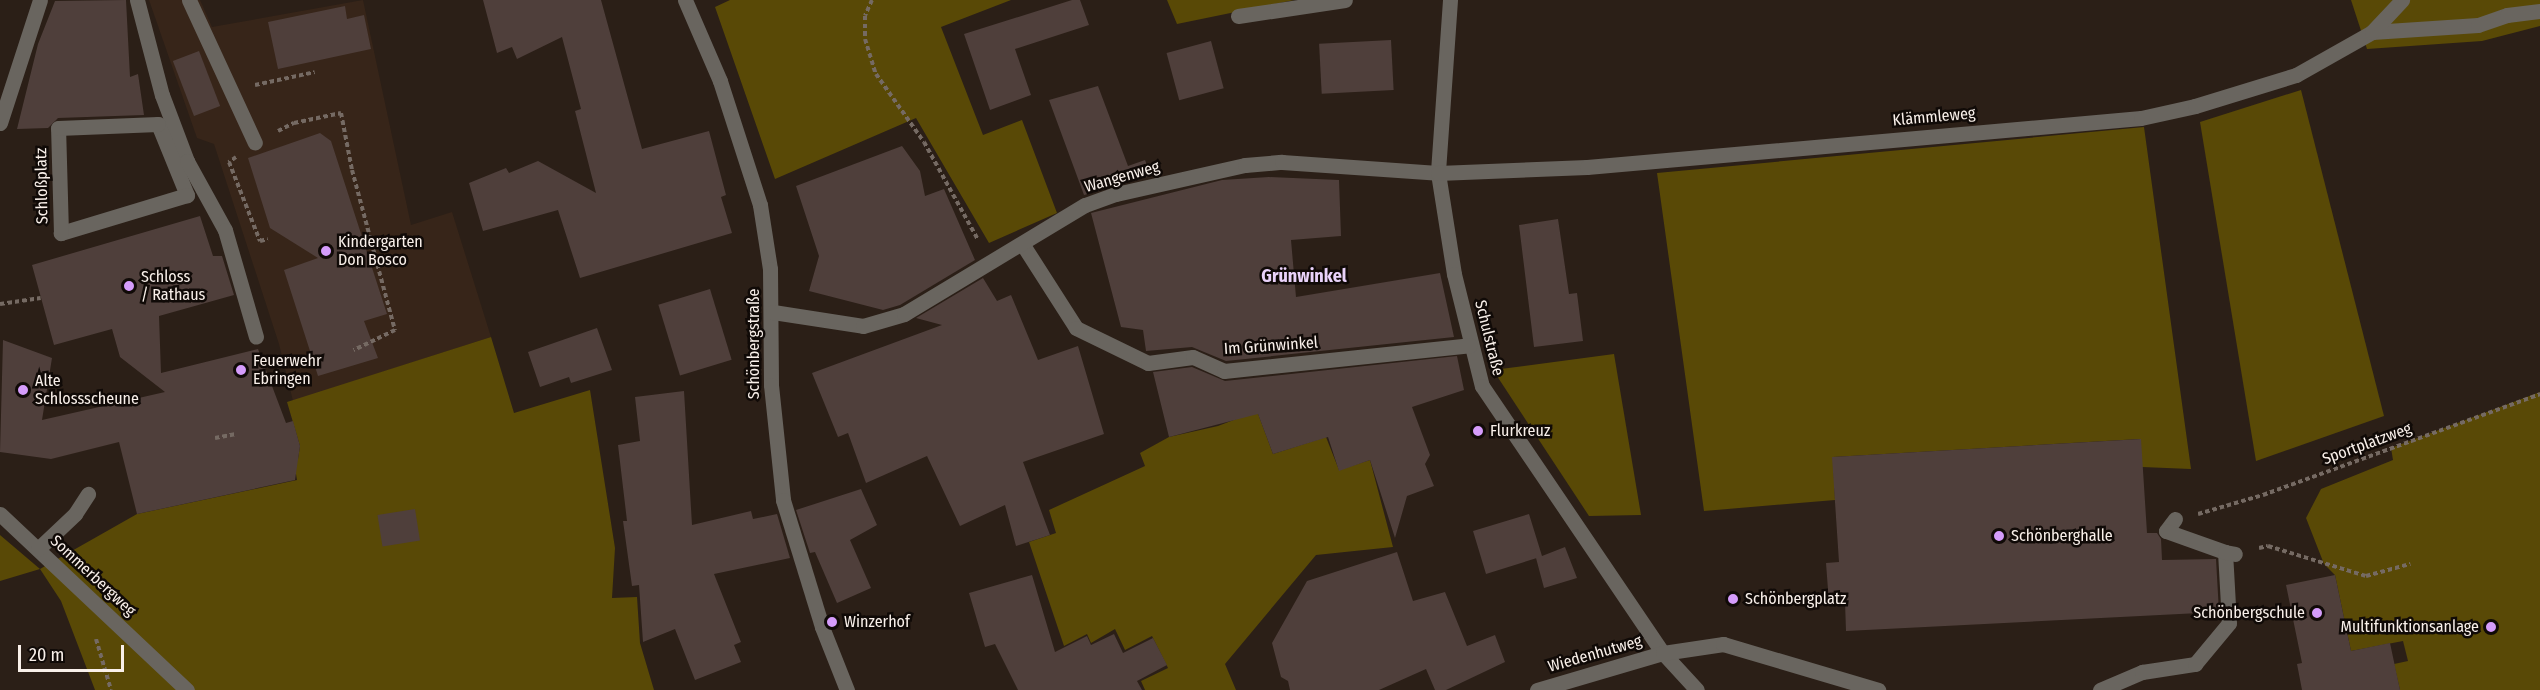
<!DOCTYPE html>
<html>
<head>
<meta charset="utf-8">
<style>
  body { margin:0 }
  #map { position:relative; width:2540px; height:690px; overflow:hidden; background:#2b1f17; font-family:"Fira Sans Condensed",sans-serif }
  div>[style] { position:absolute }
  .built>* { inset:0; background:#372519 }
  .green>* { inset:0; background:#594906 }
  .building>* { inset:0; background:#4f3f3b; transform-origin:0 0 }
  .path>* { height:4px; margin-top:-2px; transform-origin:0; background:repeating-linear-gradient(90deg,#756a63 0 4.5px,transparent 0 7.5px) }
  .minor>* { height:15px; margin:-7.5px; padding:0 7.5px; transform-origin:7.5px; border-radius:7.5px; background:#69655f }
  .dots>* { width:16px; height:16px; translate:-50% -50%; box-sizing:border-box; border:3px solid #100a07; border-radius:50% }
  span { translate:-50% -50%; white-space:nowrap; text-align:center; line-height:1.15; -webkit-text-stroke:5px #100a07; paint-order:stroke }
  .street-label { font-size:16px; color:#f9f0ea }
  .poi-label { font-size:16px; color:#f9f0ea }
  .left { translate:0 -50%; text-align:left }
  .right { translate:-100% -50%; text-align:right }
  .neighbourhood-label { font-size:18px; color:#e9d2fa; font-weight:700 }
  .scale { position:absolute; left:18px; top:645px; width:106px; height:27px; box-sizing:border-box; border:3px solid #f9f0ea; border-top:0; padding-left:8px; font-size:18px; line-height:21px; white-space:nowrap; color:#f9f0ea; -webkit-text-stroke:4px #100a07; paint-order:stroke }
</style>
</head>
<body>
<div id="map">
  <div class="built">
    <i style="clip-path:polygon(149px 0,200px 0,212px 27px,363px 0,411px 225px,452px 212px,491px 337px,293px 401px,279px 344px,214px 144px,197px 138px)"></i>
  </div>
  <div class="green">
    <i style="clip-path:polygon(730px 0,1011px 0,941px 27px,983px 135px,1022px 120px,1057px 213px,989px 243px,916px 118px,775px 179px,715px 7px)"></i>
    <i style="clip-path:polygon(1167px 0,1294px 0,1177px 24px)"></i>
    <i style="clip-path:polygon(2351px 0,2540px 0,2540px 26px,2482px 41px,2367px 49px)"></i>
    <i style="clip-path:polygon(2301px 90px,2384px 416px,2256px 461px,2200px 122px)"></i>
    <i style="clip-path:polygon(2144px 127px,2191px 469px,2142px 467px,2140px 439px,1833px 457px,1835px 500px,1704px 511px,1657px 173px)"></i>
    <i style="clip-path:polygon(491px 337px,514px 413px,590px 390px,615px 548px,612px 598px,637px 597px,640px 643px,654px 690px,95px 690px,61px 601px,40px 569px,0 581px,0 535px,40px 569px,137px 514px,297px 480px,294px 462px,298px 459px,300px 446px,287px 402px)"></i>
    <i style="clip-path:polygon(1614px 354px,1641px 515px,1589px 516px,1493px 370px)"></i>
    <i style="clip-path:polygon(2540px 392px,2540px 690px,2400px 690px,2394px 664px,2408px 661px,2403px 641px,2351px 651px,2335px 575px,2324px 564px,2306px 518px,2321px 489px,2393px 460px,2391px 448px)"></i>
    <i style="clip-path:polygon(1257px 411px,1273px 454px,1326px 437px,1339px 470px,1370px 460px,1393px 547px,1316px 555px,1225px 664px,1236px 690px,1145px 690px,1141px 681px,1168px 668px,1152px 636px,1125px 650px,1115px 629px,1091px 643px,1087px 634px,1064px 646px,1029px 542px,1056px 533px,1049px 510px,1145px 466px,1140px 453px,1169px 437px,1218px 426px)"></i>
  </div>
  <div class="building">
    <i style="clip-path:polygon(126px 0,130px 77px,138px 74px,144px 115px,58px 118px,48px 128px,17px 129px,38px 44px,55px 1px)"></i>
    <i style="clip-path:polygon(483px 0,601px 0,642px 149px,709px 131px,726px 195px,721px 197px,732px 233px,580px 278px,558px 210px,483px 231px,469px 183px,506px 168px,509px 173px,538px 161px,596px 193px,575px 111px,581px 109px,562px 37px,517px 59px,512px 47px,497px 53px)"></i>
    <i style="clip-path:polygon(1072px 0,1080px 0,1089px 25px,1015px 49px,1031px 95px,990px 110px,964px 34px)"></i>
    <i style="clip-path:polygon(345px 6px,347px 19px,364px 15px,371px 49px,278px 69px,268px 22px)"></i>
    <i style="left:1391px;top:40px;width:50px;height:72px;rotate:87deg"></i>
    <i style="left:1211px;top:41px;width:49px;height:46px;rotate:75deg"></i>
    <i style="left:199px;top:51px;width:59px;height:28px;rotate:69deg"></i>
    <i style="clip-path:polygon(1098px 86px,1128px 166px,1145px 160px,1151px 176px,1084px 195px,1049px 100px)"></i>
    <i style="clip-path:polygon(320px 133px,331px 141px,387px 314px,364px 321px,378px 358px,318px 376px,284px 270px,318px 258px,270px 228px,248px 158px)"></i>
    <i style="clip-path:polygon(902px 146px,920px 171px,925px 196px,944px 189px,975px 260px,900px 305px,883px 310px,809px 291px,819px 256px,796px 186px)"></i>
    <i style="clip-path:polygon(1269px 177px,1339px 180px,1341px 236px,1291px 240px,1296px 297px,1440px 273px,1454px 337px,1226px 361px,1192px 347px,1146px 351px,1143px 330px,1121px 327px,1091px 213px,1222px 180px)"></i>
    <i style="clip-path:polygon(200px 216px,213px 256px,222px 256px,234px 295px,159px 316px,161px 373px,258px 349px,286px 423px,293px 421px,300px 446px,295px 480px,137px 514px,119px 442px,51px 459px,0 452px,3px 340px,52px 358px,42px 420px,165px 392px,120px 357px,112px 329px,54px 345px,32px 265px)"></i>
    <i style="clip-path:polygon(1558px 219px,1569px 294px,1577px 293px,1583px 341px,1534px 347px,1519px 225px)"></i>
    <i style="clip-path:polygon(983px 278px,997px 301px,1011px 295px,1038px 360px,1078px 346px,1104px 434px,1023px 462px,1050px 535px,1016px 546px,1005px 505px,960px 526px,927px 456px,866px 483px,848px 433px,838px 437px,812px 373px,942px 325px,916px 318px)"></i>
    <i style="left:710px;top:289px;width:74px;height:54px;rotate:73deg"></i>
    <i style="clip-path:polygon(597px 328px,612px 370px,571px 383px,569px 377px,540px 387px,528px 352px)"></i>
    <i style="clip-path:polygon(1457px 356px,1464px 390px,1412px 407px,1430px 455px,1425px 464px,1434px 486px,1407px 496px,1395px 538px,1370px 460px,1339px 471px,1328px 437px,1273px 454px,1258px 414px,1169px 437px,1153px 372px,1192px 367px,1225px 381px)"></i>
    <i style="clip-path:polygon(684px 391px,692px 525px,751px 511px,753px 519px,777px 514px,790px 558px,714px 574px,741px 642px,734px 645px,741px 662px,695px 680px,675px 629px,643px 642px,639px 585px,632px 586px,623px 521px,627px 521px,618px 445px,640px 441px,635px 397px)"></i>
    <i style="clip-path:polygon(2141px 439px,2147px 533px,2157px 533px,2161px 539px,2162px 560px,2216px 559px,2219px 612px,1846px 631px,1845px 602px,1829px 603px,1826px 563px,1839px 562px,1832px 457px)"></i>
    <i style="clip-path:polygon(861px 489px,877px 525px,850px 540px,871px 588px,837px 603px,815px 552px,810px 553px,796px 510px)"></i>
    <i style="left:415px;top:509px;width:32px;height:38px;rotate:81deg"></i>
    <i style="clip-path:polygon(1529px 514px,1542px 556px,1565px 547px,1577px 578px,1544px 588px,1536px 558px,1540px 557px,1486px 574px,1473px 531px)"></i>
    <i style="clip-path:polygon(1397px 552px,1413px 601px,1445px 592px,1467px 646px,1495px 635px,1505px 662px,1446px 690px,1435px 690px,1426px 669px,1379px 690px,1290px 690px,1288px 681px,1281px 677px,1272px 643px,1307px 581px)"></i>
    <i style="clip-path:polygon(1032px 575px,1055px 652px,1087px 636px,1091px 645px,1114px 634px,1123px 653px,1153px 638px,1167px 665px,1137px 681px,1142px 690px,1018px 690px,995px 644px,985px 647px,969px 593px)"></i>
    <i style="clip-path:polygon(2335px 575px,2351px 651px,2390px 643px,2400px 690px,2302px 690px,2297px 664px,2302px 663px,2286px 585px)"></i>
  </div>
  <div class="path">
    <i style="left:872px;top:0;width:17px;rotate:114deg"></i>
    <i style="left:865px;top:16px;width:23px;rotate:90deg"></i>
    <i style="left:865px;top:39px;width:37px;rotate:73deg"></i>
    <i style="left:876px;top:74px;width:83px;rotate:54.8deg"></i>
    <i style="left:924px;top:142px;width:112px;rotate:61.1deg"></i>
    <i style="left:255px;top:85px;width:61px;rotate:-12.2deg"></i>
    <i style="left:278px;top:131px;width:18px;rotate:-27deg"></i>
    <i style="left:294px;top:123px;width:48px;rotate:-12deg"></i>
    <i style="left:341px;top:113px;width:58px;rotate:79.1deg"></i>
    <i style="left:352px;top:170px;width:166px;rotate:75deg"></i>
    <i style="left:395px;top:330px;width:46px;rotate:154deg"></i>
    <i style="left:236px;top:157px;width:9px;rotate:144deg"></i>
    <i style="left:229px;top:162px;width:85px;rotate:68.6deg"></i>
    <i style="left:260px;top:241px;width:8px;rotate:-14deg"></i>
    <i style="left:0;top:304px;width:41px;rotate:-8.3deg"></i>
    <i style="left:215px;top:438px;width:20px;rotate:-11deg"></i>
    <i style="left:2198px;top:514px;width:68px;rotate:-16.3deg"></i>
    <i style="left:2263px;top:495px;width:295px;rotate:-20deg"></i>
    <i style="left:2259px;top:548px;width:9px;rotate:-13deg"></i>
    <i style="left:2268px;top:546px;width:102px;rotate:17deg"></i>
    <i style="left:2366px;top:576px;width:46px;rotate:-15.3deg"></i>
    <i style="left:1812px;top:600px;width:5px;rotate:79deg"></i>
    <i style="left:96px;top:639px;width:53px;rotate:73.6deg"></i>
  </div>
  <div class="minor">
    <i style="left:137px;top:0;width:98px;rotate:75.3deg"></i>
    <i style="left:162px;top:95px;width:71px;rotate:69.3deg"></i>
    <i style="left:187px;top:161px;width:9px;rotate:144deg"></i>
    <i style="left:189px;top:0;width:157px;rotate:65.2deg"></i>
    <i style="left:685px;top:0;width:88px;rotate:66.6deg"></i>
    <i style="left:720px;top:81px;width:130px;rotate:72.1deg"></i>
    <i style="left:760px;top:205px;width:65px;rotate:81.1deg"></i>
    <i style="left:770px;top:269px;width:116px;rotate:89.5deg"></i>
    <i style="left:771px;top:385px;width:116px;rotate:84deg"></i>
    <i style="left:783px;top:500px;width:133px;rotate:72.9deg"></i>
    <i style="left:822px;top:627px;width:68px;rotate:68.4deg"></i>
    <i style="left:1450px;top:0;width:173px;rotate:94deg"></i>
    <i style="left:1438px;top:173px;width:102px;rotate:81deg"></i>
    <i style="left:1454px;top:274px;width:115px;rotate:76deg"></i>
    <i style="left:1482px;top:386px;width:323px;rotate:55.9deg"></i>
    <i style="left:1663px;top:653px;width:50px;rotate:47.4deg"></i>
    <i style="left:1238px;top:16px;width:108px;rotate:-8.5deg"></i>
    <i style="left:2372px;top:32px;width:106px;rotate:-3.8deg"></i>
    <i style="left:2478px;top:25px;width:31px;rotate:-19deg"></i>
    <i style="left:2507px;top:15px;width:33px;rotate:-7deg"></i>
    <i style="left:0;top:123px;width:129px;rotate:-72deg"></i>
    <i style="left:158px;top:124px;width:77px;rotate:67.8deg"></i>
    <i style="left:187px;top:195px;width:132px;rotate:163.2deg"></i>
    <i style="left:61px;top:233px;width:105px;rotate:-91.6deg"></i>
    <i style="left:58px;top:128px;width:100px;rotate:-2.3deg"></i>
    <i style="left:187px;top:161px;width:79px;rotate:61.2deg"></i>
    <i style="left:225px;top:230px;width:111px;rotate:73.8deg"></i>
    <i style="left:1023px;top:245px;width:98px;rotate:57.4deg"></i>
    <i style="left:1076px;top:328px;width:80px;rotate:25.9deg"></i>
    <i style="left:1148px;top:363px;width:45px;rotate:-7.6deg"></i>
    <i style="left:1193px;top:357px;width:34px;rotate:24deg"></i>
    <i style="left:1224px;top:371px;width:247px;rotate:-6deg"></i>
    <i style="left:773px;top:312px;width:91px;rotate:8.8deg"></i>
    <i style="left:863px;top:326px;width:43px;rotate:-16.3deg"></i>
    <i style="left:904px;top:314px;width:211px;rotate:-31.1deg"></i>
    <i style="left:1085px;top:205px;width:33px;rotate:-20deg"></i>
    <i style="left:1116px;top:194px;width:132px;rotate:-12.7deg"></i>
    <i style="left:1245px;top:165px;width:37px;rotate:-5deg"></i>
    <i style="left:1282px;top:162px;width:156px;rotate:4deg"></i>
    <i style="left:1438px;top:173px;width:149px;rotate:-2.3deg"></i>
    <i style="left:1587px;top:167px;width:556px;rotate:-5.05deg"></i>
    <i style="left:2141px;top:118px;width:55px;rotate:-12.5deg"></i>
    <i style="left:2195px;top:106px;width:106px;rotate:-17.1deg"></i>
    <i style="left:2296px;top:75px;width:87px;rotate:-29.5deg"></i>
    <i style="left:2372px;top:32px;width:44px;rotate:-46.8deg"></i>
    <i style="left:0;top:514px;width:257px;rotate:43.3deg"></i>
    <i style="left:2175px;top:519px;width:15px;rotate:127deg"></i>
    <i style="left:2166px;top:531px;width:63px;rotate:19.6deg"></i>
    <i style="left:38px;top:549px;width:51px;rotate:-43.4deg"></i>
    <i style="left:75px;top:514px;width:24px;rotate:-57deg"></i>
    <i style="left:1537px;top:690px;width:131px;rotate:-16.4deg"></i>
    <i style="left:1663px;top:653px;width:61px;rotate:-8.5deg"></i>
    <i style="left:1723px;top:644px;width:162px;rotate:16.5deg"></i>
    <i style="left:2100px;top:690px;width:46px;rotate:-23.2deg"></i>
    <i style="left:2142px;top:672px;width:54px;rotate:-8.6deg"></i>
    <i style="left:2195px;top:664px;width:53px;rotate:-50.3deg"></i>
    <i style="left:2229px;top:623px;width:71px;rotate:-93.2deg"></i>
    <i style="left:2225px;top:552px;width:10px;rotate:11deg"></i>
  </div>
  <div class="dots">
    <i style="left:326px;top:251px;background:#d59cfb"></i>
    <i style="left:129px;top:286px;background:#d59cfb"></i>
    <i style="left:241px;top:370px;background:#d59cfb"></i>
    <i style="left:23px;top:390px;background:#d59cfb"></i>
    <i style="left:1478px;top:431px;background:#d59cfb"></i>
    <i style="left:1999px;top:536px;background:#d59cfb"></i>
    <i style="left:1733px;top:599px;background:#d59cfb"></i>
    <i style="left:2317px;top:613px;background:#d59cfb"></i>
    <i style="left:832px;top:622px;background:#d59cfb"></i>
    <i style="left:2491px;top:627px;background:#d59cfb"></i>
  </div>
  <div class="street-label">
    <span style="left:1934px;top:117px;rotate:-5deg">Klämmleweg</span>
    <span style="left:1122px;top:177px;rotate:-16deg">Wangenweg</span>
    <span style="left:42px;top:186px;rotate:-91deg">Schloßplatz</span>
    <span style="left:1489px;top:338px;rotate:76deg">Schulstraße</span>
    <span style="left:754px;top:344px;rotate:-90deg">Schönbergstraße</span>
    <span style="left:1271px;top:346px;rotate:-4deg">Im Grünwinkel</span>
    <span style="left:2367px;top:444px;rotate:-20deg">Sportplatzweg</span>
    <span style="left:93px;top:576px;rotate:43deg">Sommerbergweg</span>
    <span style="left:1595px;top:654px;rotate:-16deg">Wiedenhutweg</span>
  </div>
  <div class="poi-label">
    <span class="left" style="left:338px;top:251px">Kindergarten<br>Don Bosco</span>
    <span class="left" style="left:141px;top:286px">Schloss<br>/ Rathaus</span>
    <span class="left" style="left:253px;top:370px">Feuerwehr<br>Ebringen</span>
    <span class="left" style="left:35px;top:390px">Alte<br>Schlossscheune</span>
    <span class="left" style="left:1490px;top:431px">Flurkreuz</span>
    <span class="left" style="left:2011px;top:536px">Schönberghalle</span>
    <span class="left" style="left:1745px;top:599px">Schönbergplatz</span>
    <span class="right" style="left:2305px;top:613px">Schönbergschule</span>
    <span class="left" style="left:844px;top:622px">Winzerhof</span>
    <span class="right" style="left:2479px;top:627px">Multifunktionsanlage</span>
  </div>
  <div class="neighbourhood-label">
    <span style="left:1304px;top:276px">Grünwinkel</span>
  </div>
  <div class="scale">20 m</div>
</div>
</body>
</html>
